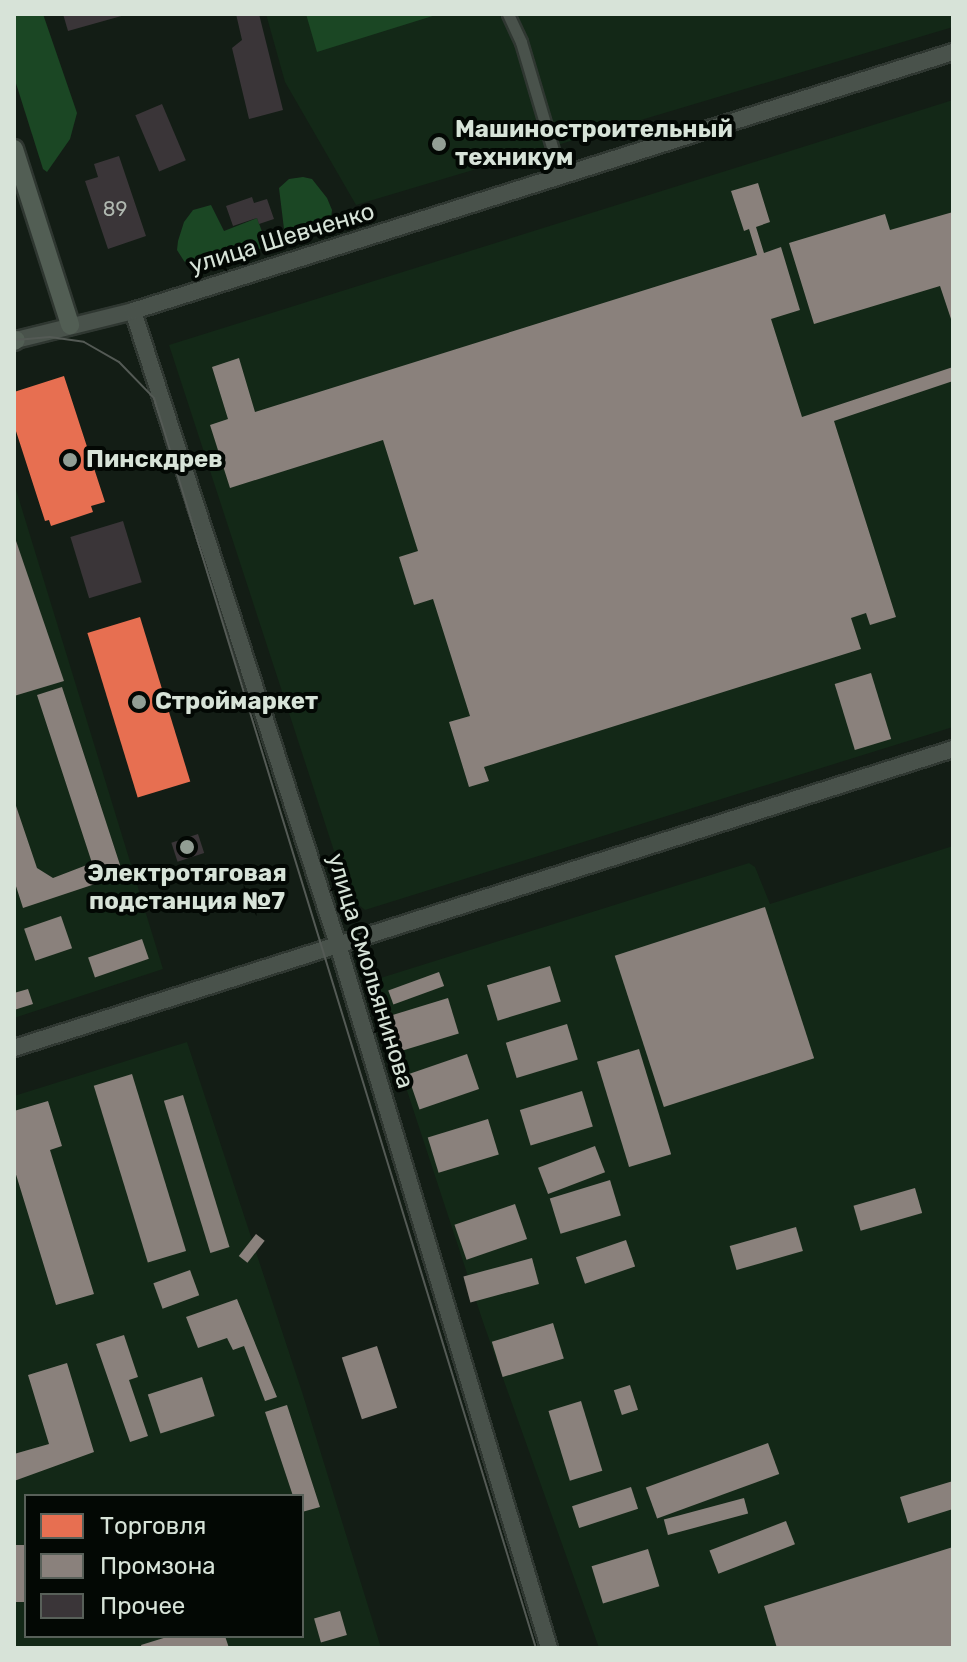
<!DOCTYPE html>
<html>
<head>
<meta charset="utf-8">
<style>
  body { margin:0 }
  #map { position:relative; width:967px; height:1662px; overflow:hidden; background:#131d15; font-family:Rubik,sans-serif }
  div>[style] { position:absolute }
  .built>* { inset:0; background:#132817 }
  .green>* { inset:0; background:#1b4724 }
  .shops>* { inset:0; background:#e76f51; transform-origin:0 0 }
  .industry>* { inset:0; background:#8a817c; transform-origin:0 0 }
  .building>* { inset:0; background:#3a3538; transform-origin:0 0 }
  .roads { filter:drop-shadow(2px 0 #2f3731) drop-shadow(-2px 0 #2f3731) drop-shadow(0 2px #2f3731) drop-shadow(0 -2px #2f3731) }
  .street>* { height:11px; margin:-5.5px; padding:0 5.5px; transform-origin:5.5px; border-radius:5.5px; background:#49524b }
  .secondary>* { height:16px; margin:-8px; padding:0 8px; transform-origin:8px; border-radius:8px; background:#49524b }
  .primary>* { height:18px; margin:-9px; padding:0 9px; transform-origin:9px; border-radius:9px; background:#525e54 }
  .tram>* { height:2px; margin:-1px; padding:0 1px; transform-origin:1px; border-radius:1px; background:#545a55 }
  .dots>* { width:22px; height:22px; translate:-50% -50%; box-sizing:border-box; border:4px solid #030804; border-radius:50% }
  span { translate:-50% -50%; white-space:nowrap; text-align:center; line-height:1.15; -webkit-text-stroke:8px #030804; paint-order:stroke }
  .number-label { font-size:20px; color:#b0b8b0 }
  .number-label span { -webkit-text-stroke-width:0 }
  .poi-label { font-size:24px; color:#d7e3d8; font-weight:700 }
  .left { translate:0 -50%; text-align:left }
  .street-label { font-size:24px; color:#d7e3d8 }
  .frame { position:absolute; inset:0; border:16px solid #d7e3d8; pointer-events:none }
  .legend { position:absolute; left:24px; top:1494px; width:280px; height:144px; box-sizing:border-box; background:#030804; border:2px solid #586059; margin:0; padding:10px 14px; list-style:none; font-size:24px; color:#d7e3d8 }
  .legend li { display:flex; align-items:center; gap:16px; height:40px }
  .legend b { width:40px; border:2px solid #586059 }
</style>
</head>
<body>
<div id="map">
  <div class="built">
    <i style="clip-path:polygon(266px 14px,953px 14px,953px 27px,356px 205px,285px 82px)"></i>
    <i style="clip-path:polygon(953px 100px,953px 727px,365px 910px,349px 897px,169px 345px)"></i>
    <i style="clip-path:polygon(14px 483px,163px 969px,14px 1018px)"></i>
    <i style="clip-path:polygon(953px 846px,953px 1648px,599px 1648px,483px 1322px,371px 981px,749px 863px,755px 867px,770px 904px)"></i>
    <i style="clip-path:polygon(evenodd,187px 1042px,303px 1395px,381px 1648px,14px 1648px,14px 1096px,187px 1042px,26px 1496px,302px 1496px,302px 1636px,26px 1636px,26px 1496px)"></i>
  </div>
  <div class="green">
    <i style="clip-path:polygon(14px 14px,43px 14px,77px 113px,70px 139px,47px 172px,43px 169px,14px 77px)"></i>
    <i style="clip-path:polygon(306px 14px,439px 14px,317px 52px)"></i>
    <i style="clip-path:polygon(303px 177px,312px 179px,327px 198px,332px 210px,330px 226px,195px 270px,184px 261px,177px 250px,178px 241px,184px 222px,193px 210px,211px 205px,224px 231px,257px 218px,264px 237px,284px 229px,279px 188px,289px 179px)"></i>
  </div>
  <div class="shops">
    <i style="clip-path:polygon(64px 376px,105px 502px,91px 506px,93px 512px,51px 526px,49px 520px,45px 521px,14px 425px,14px 392px)"></i>
    <i style="left:140px;top:617px;width:172px;height:55px;rotate:73deg"></i>
  </div>
  <div class="industry">
    <i style="clip-path:polygon(758px 183px,770px 222px,756px 227px,764px 253px,781px 247px,800px 310px,771px 319px,802px 417px,953px 367px,953px 381px,834px 421px,896px 617px,870px 625px,866px 613px,851px 618px,861px 649px,484px 767px,489px 781px,469px 787px,449px 722px,470px 716px,433px 599px,414px 605px,399px 557px,418px 551px,383px 440px,230px 488px,210px 425px,228px 419px,212px 367px,239px 358px,255px 412px,757px 255px,749px 229px,744px 231px,731px 191px)"></i>
    <i style="clip-path:polygon(953px 212px,953px 325px,940px 286px,814px 324px,789px 243px,885px 214px,890px 230px)"></i>
    <i style="clip-path:polygon(14px 535px,64px 681px,14px 696px)"></i>
    <i style="left:871px;top:673px;width:69px;height:38px;rotate:73deg"></i>
    <i style="clip-path:polygon(62px 687px,122px 871px,97px 879px,98px 883px,23px 908px,14px 880px,14px 800px,37px 868px,53px 878px,92px 863px,37px 695px)"></i>
    <i style="left:765px;top:907px;width:159px;height:158px;rotate:72deg"></i>
    <i style="left:61px;top:916px;width:34px;height:39px;rotate:71deg"></i>
    <i style="left:142px;top:939px;width:21px;height:57px;rotate:71deg"></i>
    <i style="left:550px;top:966px;width:37px;height:66px;rotate:73deg"></i>
    <i style="left:439px;top:972px;width:15px;height:54px;rotate:70deg"></i>
    <i style="clip-path:polygon(28px 989px,33px 1004px,14px 1010px,14px 993px)"></i>
    <i style="left:448px;top:998px;width:37px;height:63px;rotate:73deg"></i>
    <i style="left:567px;top:1024px;width:37px;height:64px;rotate:73deg"></i>
    <i style="left:639px;top:1049px;width:110px;height:44px;rotate:73deg"></i>
    <i style="left:467px;top:1054px;width:37px;height:63px;rotate:71deg"></i>
    <i style="left:132px;top:1074px;width:185px;height:40px;rotate:73deg"></i>
    <i style="left:582px;top:1091px;width:37px;height:65px;rotate:73deg"></i>
    <i style="left:183px;top:1095px;width:159px;height:20px;rotate:73deg"></i>
    <i style="clip-path:polygon(48px 1101px,62px 1146px,50px 1150px,94px 1294px,56px 1305px,14px 1168px,14px 1111px)"></i>
    <i style="left:488px;top:1119px;width:37px;height:63px;rotate:73deg"></i>
    <i style="left:595px;top:1146px;width:28px;height:61px;rotate:69deg"></i>
    <i style="left:610px;top:1180px;width:37px;height:63px;rotate:73deg"></i>
    <i style="left:915px;top:1188px;width:26px;height:64px;rotate:74deg"></i>
    <i style="left:515px;top:1204px;width:37px;height:64px;rotate:71deg"></i>
    <i style="left:796px;top:1227px;width:25px;height:69px;rotate:74deg"></i>
    <i style="left:256px;top:1234px;width:11px;height:28px;rotate:38deg"></i>
    <i style="left:626px;top:1240px;width:28px;height:53px;rotate:71deg"></i>
    <i style="left:532px;top:1258px;width:27px;height:71px;rotate:75deg"></i>
    <i style="left:190px;top:1270px;width:27px;height:39px;rotate:70deg"></i>
    <i style="clip-path:polygon(237px 1299px,277px 1397px,265px 1401px,244px 1346px,233px 1350px,227px 1338px,198px 1348px,186px 1317px)"></i>
    <i style="left:553px;top:1323px;width:37px;height:64px;rotate:73deg"></i>
    <i style="clip-path:polygon(124px 1335px,138px 1377px,129px 1380px,148px 1436px,130px 1442px,96px 1344px)"></i>
    <i style="left:377px;top:1346px;width:65px;height:37px;rotate:72deg"></i>
    <i style="clip-path:polygon(67px 1363px,94px 1452px,14px 1481px,14px 1454px,49px 1444px,28px 1375px)"></i>
    <i style="left:202px;top:1377px;width:41px;height:57px;rotate:72deg"></i>
    <i style="left:630px;top:1385px;width:26px;height:17px;rotate:72deg"></i>
    <i style="left:581px;top:1401px;width:73px;height:34px;rotate:73deg"></i>
    <i style="clip-path:polygon(287px 1405px,320px 1507px,302px 1512px,302px 1496px,293px 1496px,265px 1412px)"></i>
    <i style="left:768px;top:1443px;width:33px;height:130px;rotate:70deg"></i>
    <i style="clip-path:polygon(953px 1481px,953px 1509px,908px 1523px,900px 1497px)"></i>
    <i style="left:631px;top:1487px;width:23px;height:62px;rotate:72deg"></i>
    <i style="left:744px;top:1498px;width:16px;height:83px;rotate:75deg"></i>
    <i style="left:786px;top:1521px;width:25px;height:82px;rotate:69deg"></i>
    <i style="left:26px;top:1545px;width:57px;height:13px;rotate:90deg"></i>
    <i style="clip-path:polygon(953px 1547px,953px 1648px,777px 1648px,764px 1606px)"></i>
    <i style="left:648px;top:1549px;width:39px;height:59px;rotate:73deg"></i>
    <i style="left:340px;top:1611px;width:25px;height:27px;rotate:74deg"></i>
    <i style="clip-path:polygon(170px 1636px,225px 1636px,229px 1648px,142px 1648px,141px 1645px)"></i>
  </div>
  <div class="building">
    <i style="clip-path:polygon(63px 14px,125px 14px,125px 15px,68px 31px)"></i>
    <i style="clip-path:polygon(236px 14px,259px 14px,283px 110px,249px 119px,232px 48px,242px 40px)"></i>
    <i style="left:162px;top:104px;width:61px;height:29px;rotate:67deg"></i>
    <i style="clip-path:polygon(119px 156px,146px 236px,108px 249px,85px 181px,98px 177px,94px 164px)"></i>
    <i style="clip-path:polygon(252px 197px,254px 203px,267px 199px,274px 219px,259px 224px,257px 218px,233px 226px,226px 206px)"></i>
    <i style="left:123px;top:521px;width:64px;height:55px;rotate:73deg"></i>
    <i style="left:198px;top:834px;width:20px;height:28px;rotate:72deg"></i>
  </div>
  <div class="roads">
    <div class="street">
      <i style="left:508px;top:14px;width:31px;rotate:65deg"></i>
      <i style="left:521px;top:42px;width:138px;rotate:73.5deg"></i>
    </div>
    <div class="secondary">
      <i style="left:133px;top:311px;width:666px;rotate:72.08deg"></i>
      <i style="left:338px;top:945px;width:734px;rotate:73.29deg"></i>
      <i style="left:16px;top:340px;width:121px;rotate:-13.9deg"></i>
      <i style="left:133px;top:311px;width:860px;rotate:-17.53deg"></i>
      <i style="left:14px;top:1048px;width:985px;rotate:-17.66deg"></i>
    </div>
    <div class="primary">
      <i style="left:14px;top:149px;width:185px;rotate:72.3deg"></i>
      <i style="left:14px;top:341px;width:2px;rotate:-27deg"></i>
    </div>
  </div>
  <div class="tram">
    <i style="left:16px;top:340px;width:34px;rotate:-5deg"></i>
    <i style="left:50px;top:337px;width:34px;rotate:8deg"></i>
    <i style="left:84px;top:342px;width:40px;rotate:29.7deg"></i>
    <i style="left:119px;top:362px;width:50px;rotate:45.8deg"></i>
    <i style="left:154px;top:398px;width:1307px;rotate:73.01deg"></i>
  </div>
  <div class="dots">
    <i style="left:439px;top:144px;background:#929e94"></i>
    <i style="left:70px;top:460px;background:#929e94"></i>
    <i style="left:139px;top:702px;background:#929e94"></i>
    <i style="left:187px;top:847px;background:#929e94"></i>
  </div>
  <div class="number-label">
    <span style="left:115px;top:209px">89</span>
  </div>
  <div class="poi-label">
    <span class="left" style="left:455px;top:144px">Машиностроительный<br>техникум</span>
    <span class="left" style="left:86px;top:460px">Пинскдрев</span>
    <span class="left" style="left:155px;top:702px">Строймаркет</span>
    <span style="left:187px;top:888px">Электротяговая<br>подстанция №7</span>
  </div>
  <div class="street-label">
    <span style="left:282px;top:239px;rotate:-17deg">улица Шевченко</span>
    <span style="left:370px;top:971px;rotate:73deg">улица Смольянинова</span>
  </div>
  <div class="frame"></div>
  <ul class="legend">
  <li><b style="height:22px;background:#e76f51"></b>Торговля</li>
  <li><b style="height:22px;background:#8a817c"></b>Промзона</li>
  <li><b style="height:22px;background:#3a3538"></b>Прочее</li>
  </ul>
</div>
</body>
</html>
